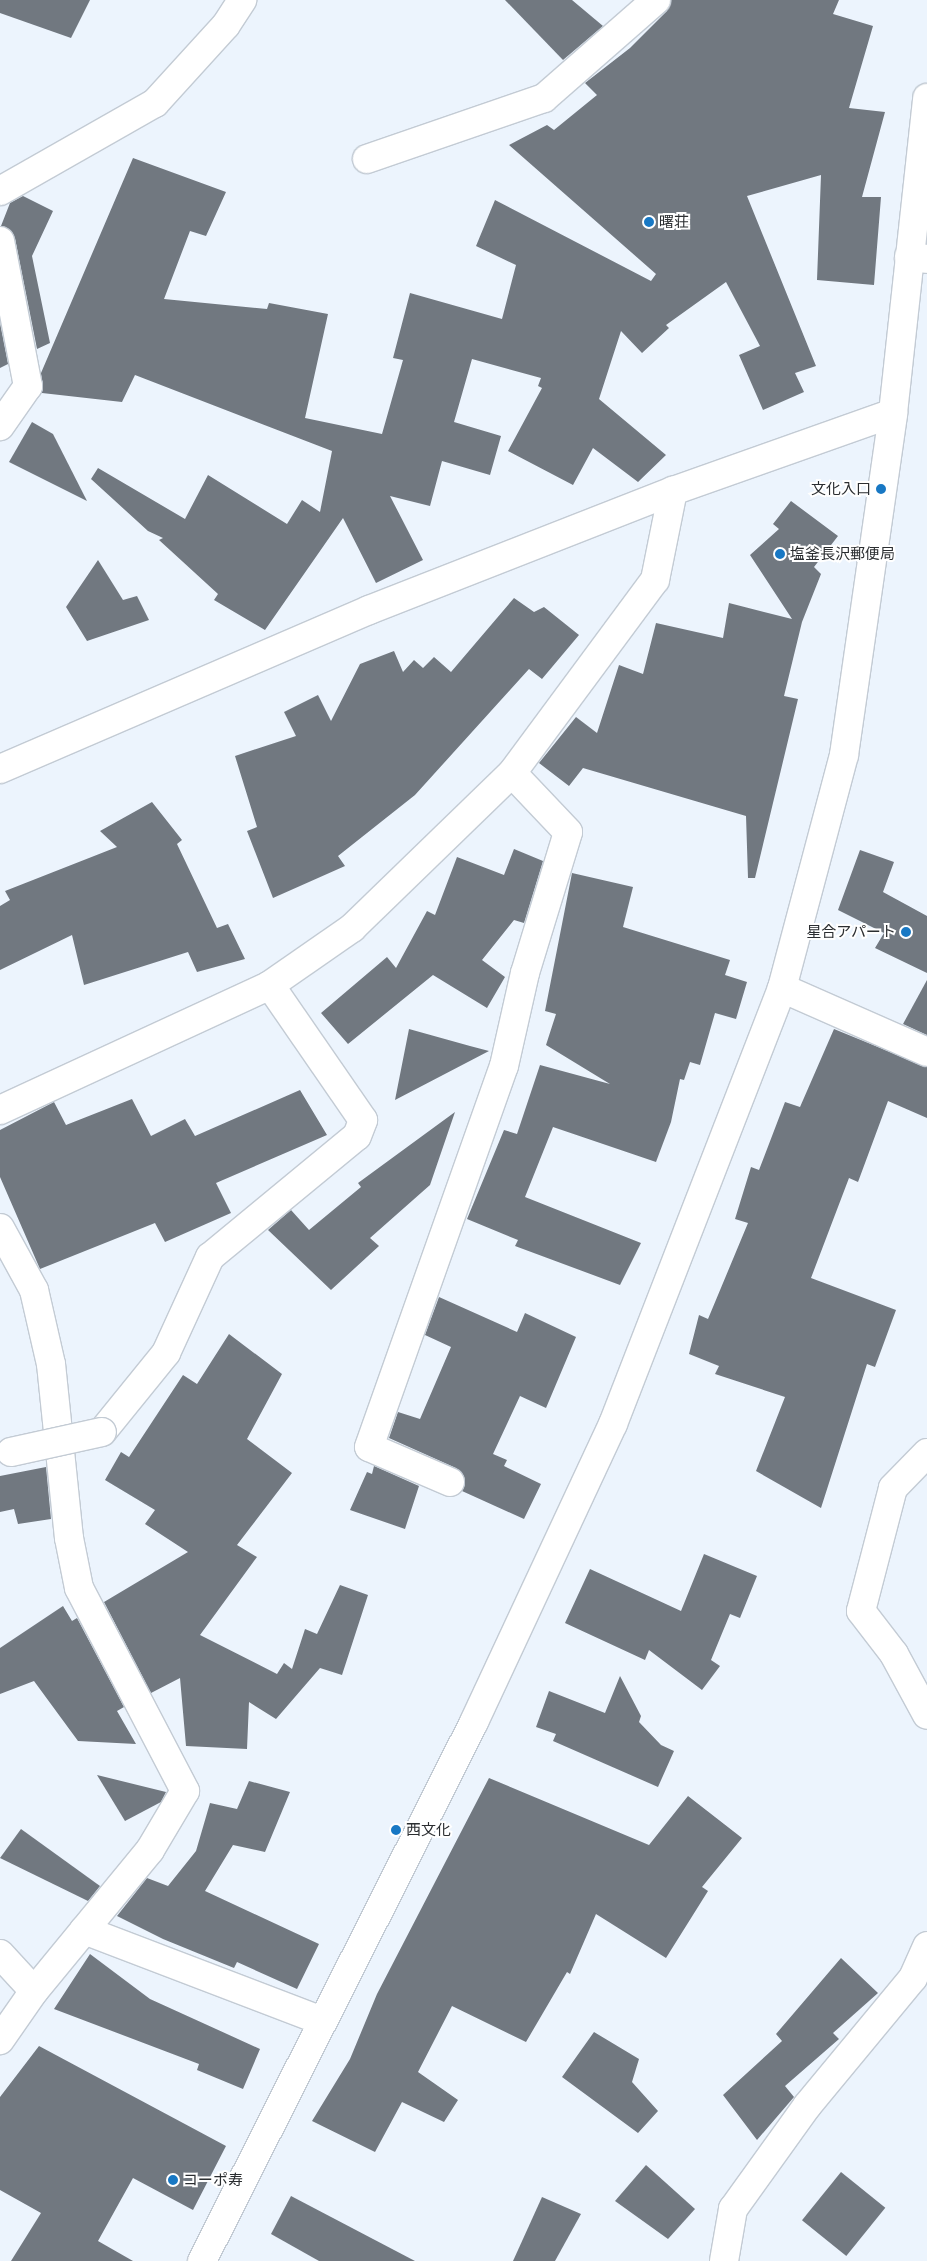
<!DOCTYPE html>
<html>
<head>
<meta charset="utf-8">
<style>
  body { margin:0 }
  #map { position:relative; width:927px; height:2261px; overflow:hidden; background:#ecf4fd; font-family:Lora,"Noto Sans JP",serif }
  div>[style] { position:absolute }
  .building>* { inset:0; background:#717880; transform-origin:0 0 }
  .roads { filter:drop-shadow(1px 0 #c3cbd4) drop-shadow(-1px 0 #c3cbd4) drop-shadow(0 1px #c3cbd4) drop-shadow(0 -1px #c3cbd4) }
  .street>* { height:28px; margin:-14px; padding:0 14px; transform-origin:14px; border-radius:14px; background:#fff }
  .secondary>* { height:28px; margin:-14px; padding:0 14px; transform-origin:14px; border-radius:14px; background:#fff }
  .bridges { filter:drop-shadow(1px 0 #c3cbd4) drop-shadow(-1px 0 #c3cbd4) drop-shadow(0 1px #c3cbd4) drop-shadow(0 -1px #c3cbd4) }
  .street-bridge>* { height:28px; margin:-14px; padding:0 14px; transform-origin:14px; border-radius:14px; background:#fff }
  .dots>* { width:14px; height:14px; translate:-50% -50%; box-sizing:border-box; border:2px solid #fff; border-radius:50% }
  span { translate:-50% -50%; white-space:nowrap; text-align:center; line-height:1.15; -webkit-text-stroke:4px #fff; paint-order:stroke }
  .poi-label { font-size:15px; color:#2b2e31 }
  .left { translate:0 -50%; text-align:left }
  .right { translate:-100% -50%; text-align:right }
</style>
</head>
<body>
<div id="map">
  <div class="building">
    <i style="clip-path:polygon(0 0,90px 0,71px 38px,0 13px)"></i>
    <i style="clip-path:polygon(505px 0,572px 0,603px 26px,563px 60px)"></i>
    <i style="clip-path:polygon(671px 0,839px 0,833px 14px,873px 26px,849px 108px,885px 112px,862px 197px,881px 197px,874px 285px,817px 280px,821px 175px,747px 196px,816px 366px,795px 373px,804px 392px,763px 410px,739px 355px,760px 346px,726px 282px,666px 325px,669px 328px,642px 353px,621px 331px,599px 399px,666px 455px,638px 482px,593px 448px,573px 485px,508px 451px,542px 388px,538px 386px,541px 378px,472px 359px,454px 422px,501px 436px,490px 475px,442px 461px,430px 506px,390px 496px,423px 560px,376px 583px,343px 518px,265px 630px,214px 600px,218px 594px,159px 540px,163px 538px,148px 531px,91px 479px,98px 468px,185px 519px,208px 475px,287px 524px,302px 500px,320px 512px,332px 451px,135px 375px,122px 402px,42px 393px,41px 373px,133px 158px,226px 192px,206px 236px,190px 231px,164px 299px,267px 309px,269px 303px,328px 314px,305px 418px,382px 434px,403px 360px,393px 358px,410px 293px,502px 319px,516px 265px,476px 246px,495px 200px,651px 281px,656px 274px,509px 145px,547px 125px,554px 130px,597px 95px,585px 83px,630px 48px,667px 11px)"></i>
    <i style="clip-path:polygon(23px 196px,53px 211px,32px 256px,50px 343px,37px 349px,15px 238px,1px 226px,10px 203px)"></i>
    <i style="clip-path:polygon(0 323px,8px 364px,0 368px)"></i>
    <i style="clip-path:polygon(32px 422px,53px 434px,87px 501px,9px 462px)"></i>
    <i style="clip-path:polygon(791px 501px,838px 536px,814px 567px,821px 574px,802px 622px,784px 696px,798px 699px,755px 878px,748px 878px,746px 816px,583px 768px,569px 786px,539px 763px,576px 717px,597px 733px,619px 665px,643px 674px,656px 623px,723px 638px,729px 603px,792px 619px,750px 555px,779px 529px,773px 524px)"></i>
    <i style="clip-path:polygon(98px 560px,123px 600px,137px 596px,149px 620px,87px 641px,66px 607px)"></i>
    <i style="clip-path:polygon(514px 598px,534px 612px,544px 607px,579px 635px,542px 679px,529px 669px,415px 795px,338px 856px,345px 866px,273px 898px,247px 831px,257px 827px,235px 756px,296px 736px,284px 712px,318px 695px,331px 721px,360px 664px,394px 651px,403px 672px,414px 660px,423px 668px,434px 657px,451px 672px)"></i>
    <i style="clip-path:polygon(152px 802px,182px 840px,177px 844px,217px 928px,228px 924px,245px 959px,197px 972px,188px 952px,84px 985px,72px 935px,0 970px,0 906px,10px 900px,5px 891px,117px 847px,100px 831px)"></i>
    <i style="clip-path:polygon(514px 849px,543px 861px,524px 923px,514px 920px,482px 960px,505px 977px,487px 1008px,433px 975px,348px 1044px,321px 1013px,387px 957px,396px 968px,427px 911px,435px 915px,457px 857px,504px 875px)"></i>
    <i style="clip-path:polygon(860px 850px,894px 862px,883px 892px,927px 916px,927px 973px,875px 948px,884px 933px,838px 910px)"></i>
    <i style="clip-path:polygon(572px 873px,633px 887px,623px 927px,730px 960px,725px 975px,747px 982px,736px 1019px,715px 1013px,700px 1065px,690px 1062px,684px 1080px,680px 1079px,671px 1122px,656px 1162px,553px 1127px,525px 1197px,641px 1243px,620px 1285px,515px 1246px,518px 1240px,467px 1219px,504px 1130px,517px 1134px,540px 1065px,610px 1084px,546px 1045px,556px 1014px,545px 1011px)"></i>
    <i style="clip-path:polygon(927px 980px,927px 1035px,903px 1024px)"></i>
    <i style="clip-path:polygon(409px 1029px,470px 1046px,489px 1051px,395px 1100px)"></i>
    <i style="clip-path:polygon(834px 1029px,927px 1067px,927px 1118px,888px 1101px,858px 1182px,849px 1178px,811px 1278px,896px 1310px,875px 1367px,867px 1364px,821px 1508px,756px 1471px,785px 1397px,715px 1374px,719px 1366px,689px 1354px,699px 1315px,708px 1319px,748px 1223px,735px 1219px,751px 1167px,759px 1170px,785px 1102px,800px 1107px)"></i>
    <i style="clip-path:polygon(300px 1090px,327px 1135px,216px 1183px,231px 1213px,165px 1242px,155px 1223px,40px 1269px,0 1177px,0 1130px,54px 1102px,66px 1125px,132px 1099px,151px 1136px,185px 1119px,195px 1136px)"></i>
    <i style="clip-path:polygon(455px 1112px,430px 1185px,370px 1238px,379px 1246px,331px 1290px,268px 1230px,291px 1210px,309px 1230px,361px 1187px,358px 1183px)"></i>
    <i style="clip-path:polygon(439px 1297px,517px 1332px,525px 1313px,576px 1337px,546px 1408px,520px 1396px,493px 1454px,507px 1460px,504px 1466px,541px 1484px,524px 1519px,462px 1491px,465px 1480px,456px 1468px,389px 1438px,398px 1412px,420px 1419px,451px 1347px,425px 1335px)"></i>
    <i style="clip-path:polygon(229px 1334px,282px 1374px,247px 1439px,292px 1473px,237px 1545px,257px 1557px,200px 1635px,277px 1674px,284px 1663px,292px 1669px,305px 1629px,317px 1634px,340px 1585px,368px 1595px,342px 1675px,320px 1668px,276px 1719px,249px 1702px,247px 1749px,186px 1746px,180px 1678px,151px 1693px,104px 1602px,188px 1552px,145px 1524px,155px 1510px,105px 1480px,121px 1452px,129px 1457px,183px 1375px,197px 1384px)"></i>
    <i style="clip-path:polygon(374px 1466px,419px 1486px,405px 1529px,350px 1510px,367px 1472px,372px 1474px)"></i>
    <i style="clip-path:polygon(46px 1467px,51px 1519px,18px 1524px,14px 1509px,0 1512px,0 1476px)"></i>
    <i style="clip-path:polygon(704px 1554px,757px 1576px,740px 1618px,730px 1614px,711px 1660px,720px 1666px,702px 1690px,649px 1650px,645px 1660px,565px 1623px,590px 1569px,681px 1611px)"></i>
    <i style="clip-path:polygon(63px 1606px,72px 1621px,77px 1618px,124px 1707px,117px 1711px,136px 1744px,78px 1741px,34px 1681px,0 1694px,0 1648px)"></i>
    <i style="clip-path:polygon(620px 1676px,641px 1716px,639px 1722px,661px 1745px,674px 1751px,658px 1787px,553px 1741px,556px 1734px,536px 1727px,549px 1691px,605px 1713px)"></i>
    <i style="clip-path:polygon(97px 1775px,166px 1792px,161px 1802px,125px 1821px)"></i>
    <i style="clip-path:polygon(489px 1778px,649px 1845px,688px 1796px,742px 1838px,702px 1887px,708px 1891px,666px 1958px,596px 1914px,570px 1974px,567px 1972px,526px 2042px,452px 2006px,418px 2072px,458px 2100px,444px 2122px,402px 2102px,375px 2152px,312px 2121px,350px 2059px,377px 1994px)"></i>
    <i style="clip-path:polygon(249px 1781px,290px 1792px,265px 1852px,233px 1845px,205px 1891px,319px 1944px,297px 1989px,237px 1962px,234px 1968px,163px 1939px,117px 1916px,147px 1878px,168px 1886px,196px 1851px,210px 1803px,237px 1809px)"></i>
    <i style="clip-path:polygon(21px 1829px,100px 1886px,88px 1901px,0 1858px)"></i>
    <i style="clip-path:polygon(90px 1954px,150px 1999px,260px 2049px,243px 2089px,197px 2070px,199px 2064px,54px 2009px)"></i>
    <i style="clip-path:polygon(841px 1958px,878px 1993px,833px 2033px,839px 2039px,785px 2086px,794px 2097px,757px 2140px,723px 2095px,782px 2041px,776px 2034px)"></i>
    <i style="clip-path:polygon(594px 2032px,639px 2059px,632px 2082px,658px 2111px,638px 2133px,562px 2077px)"></i>
    <i style="clip-path:polygon(39px 2046px,226px 2146px,193px 2210px,133px 2178px,98px 2241px,133px 2261px,11px 2261px,41px 2213px,0 2190px,0 2097px)"></i>
    <i style="clip-path:polygon(646px 2165px,695px 2209px,668px 2239px,615px 2201px)"></i>
    <i style="left:841px;top:2172px;width:57px;height:62px;rotate:39deg"></i>
    <i style="clip-path:polygon(291px 2196px,415px 2261px,319px 2261px,271px 2234px)"></i>
    <i style="clip-path:polygon(542px 2197px,581px 2214px,555px 2261px,513px 2261px)"></i>
  </div>
  <div class="roads">
    <div class="street">
      <i style="left:367px;top:159px;width:187px;rotate:-19deg"></i>
      <i style="left:544px;top:98px;width:149px;rotate:-41.2deg"></i>
      <i style="left:0;top:191px;width:178px;rotate:-29.6deg"></i>
      <i style="left:155px;top:103px;width:105px;rotate:-47.7deg"></i>
      <i style="left:226px;top:25px;width:30px;rotate:-57deg"></i>
      <i style="left:0;top:241px;width:148px;rotate:79.1deg"></i>
      <i style="left:28px;top:386px;width:49px;rotate:125deg"></i>
      <i style="left:909px;top:257px;width:18px;rotate:6deg"></i>
      <i style="left:782px;top:988px;width:158px;rotate:23.8deg"></i>
      <i style="left:0;top:1110px;width:298px;rotate:-24.8deg"></i>
      <i style="left:270px;top:985px;width:100px;rotate:-34.8deg"></i>
      <i style="left:352px;top:928px;width:223px;rotate:-44.1deg"></i>
      <i style="left:512px;top:773px;width:240px;rotate:-53.5deg"></i>
      <i style="left:655px;top:580px;width:91px;rotate:-78.6deg"></i>
      <i style="left:0;top:1228px;width:71px;rotate:61.3deg"></i>
      <i style="left:34px;top:1290px;width:76px;rotate:77.1deg"></i>
      <i style="left:51px;top:1364px;width:175px;rotate:84.1deg"></i>
      <i style="left:69px;top:1538px;width:51px;rotate:78.7deg"></i>
      <i style="left:79px;top:1588px;width:229px;rotate:62.4deg"></i>
      <i style="left:185px;top:1791px;width:69px;rotate:120.7deg"></i>
      <i style="left:150px;top:1850px;width:183px;rotate:129.4deg"></i>
      <i style="left:34px;top:1991px;width:60px;rotate:124.8deg"></i>
      <i style="left:102px;top:1432px;width:102px;rotate:-51deg"></i>
      <i style="left:166px;top:1353px;width:106px;rotate:-65.4deg"></i>
      <i style="left:210px;top:1257px;width:190px;rotate:-39.5deg"></i>
      <i style="left:357px;top:1136px;width:17px;rotate:-69deg"></i>
      <i style="left:363px;top:1120px;width:164px;rotate:-124.6deg"></i>
      <i style="left:927px;top:1453px;width:49px;rotate:134.2deg"></i>
      <i style="left:893px;top:1488px;width:127px;rotate:104.6deg"></i>
      <i style="left:861px;top:1611px;width:54px;rotate:52.5deg"></i>
      <i style="left:894px;top:1654px;width:69px;rotate:61.6deg"></i>
      <i style="left:450px;top:1482px;width:88px;rotate:-156.6deg"></i>
      <i style="left:369px;top:1447px;width:404px;rotate:-70.5deg"></i>
      <i style="left:504px;top:1066px;width:95px;rotate:-77.3deg"></i>
      <i style="left:525px;top:973px;width:147px;rotate:-73deg"></i>
      <i style="left:568px;top:832px;width:81px;rotate:-133.5deg"></i>
      <i style="left:84px;top:1930px;width:255px;rotate:20.9deg"></i>
      <i style="left:0;top:1954px;width:50px;rotate:47.4deg"></i>
      <i style="left:724px;top:2261px;width:53px;rotate:-80.2deg"></i>
      <i style="left:733px;top:2209px;width:127px;rotate:-54.3deg"></i>
      <i style="left:807px;top:2106px;width:166px;rotate:-50.4deg"></i>
      <i style="left:913px;top:1978px;width:35px;rotate:-66deg"></i>
    </div>
    <div class="secondary">
      <i style="left:0;top:769px;width:402px;rotate:-23.3deg"></i>
      <i style="left:369px;top:610px;width:326px;rotate:-21.4deg"></i>
      <i style="left:673px;top:491px;width:233px;rotate:-19.5deg"></i>
      <i style="left:202px;top:2261px;width:604px;rotate:-63.22deg"></i>
      <i style="left:474px;top:1722px;width:329px;rotate:-65deg"></i>
      <i style="left:613px;top:1424px;width:468px;rotate:-68.8deg"></i>
      <i style="left:782px;top:988px;width:241px;rotate:-75.1deg"></i>
      <i style="left:844px;top:755px;width:345px;rotate:-81.8deg"></i>
      <i style="left:893px;top:413px;width:317px;rotate:-83.8deg"></i>
    </div>
  </div>
  <div class="bridges">
    <div class="street-bridge">
      <i style="left:11px;top:1452px;width:93px;rotate:-12.4deg"></i>
    </div>
  </div>
  <div class="dots">
    <i style="left:649px;top:222px;background:#1878c4"></i>
    <i style="left:881px;top:489px;background:#1878c4"></i>
    <i style="left:780px;top:554px;background:#1878c4"></i>
    <i style="left:906px;top:932px;background:#1878c4"></i>
    <i style="left:396px;top:1830px;background:#1878c4"></i>
    <i style="left:173px;top:2180px;background:#1878c4"></i>
  </div>
  <div class="poi-label">
    <span class="left" style="left:659px;top:222px">曙荘</span>
    <span class="right" style="left:871px;top:489px">文化入口</span>
    <span class="left" style="left:790px;top:554px">塩釜長沢郵便局</span>
    <span class="right" style="left:896px;top:932px">星合アパート</span>
    <span class="left" style="left:406px;top:1830px">西文化</span>
    <span class="left" style="left:183px;top:2180px">コーポ寿</span>
  </div>
</div>
</body>
</html>
